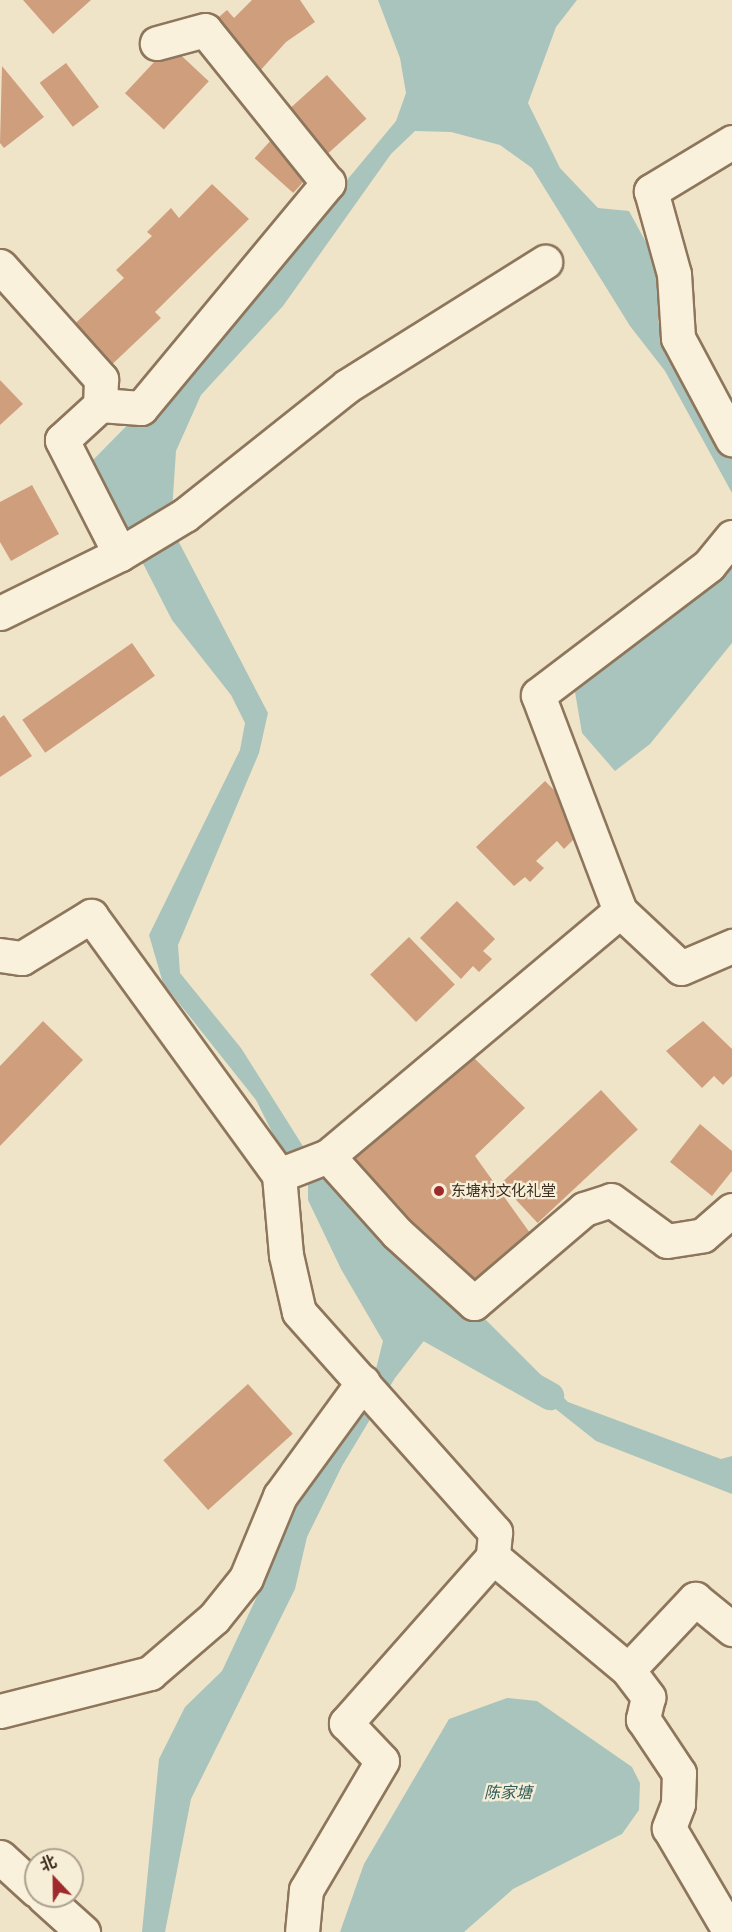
<!DOCTYPE html>
<html>
<head>
<meta charset="utf-8">
<style>
  body { margin:0 }
  #map { position:relative; width:732px; height:1932px; overflow:hidden; background:#f0e4c8; font-family:Merriweather,"Noto Sans SC",serif }
  div>[style] { position:absolute }
  .water>* { inset:0; background:#a9c4bc }
  .canal>* { height:28px; margin:-14px; padding:0 14px; transform-origin:14px; border-radius:14px; background:#a9c4bc }
  .building>* { inset:0; background:#cf9f7d; transform-origin:0 0 }
  .roads { filter:drop-shadow(2px 0 #8d765c) drop-shadow(-2px 0 #8d765c) drop-shadow(0 2px #8d765c) drop-shadow(0 -2px #8d765c) }
  .minor>* { height:33px; margin:-16.5px; padding:0 16.5px; transform-origin:16.5px; border-radius:16.5px; background:#faf1dc }
  .dots>* { width:16px; height:16px; translate:-50% -50%; box-sizing:border-box; border:3px solid #f7eed8; border-radius:50% }
  span { translate:-50% -50%; white-space:nowrap; text-align:center; line-height:1.15; -webkit-text-stroke:4.5px #f7eed8; paint-order:stroke }
  .poi-label { font-size:15px; color:#3d2e20 }
  .left { translate:0 -50%; text-align:left }
  .water-label { font-size:16px; color:#2f5d5a; font-style:italic }
  .north { position:absolute; left:24px; top:1848px; width:60px; height:60px; box-sizing:border-box; background:#f7eed8; border:2px solid #ada18e; border-radius:50%; rotate:338deg; font-size:16px; font-weight:700; line-height:24px; text-align:center; color:#3d2e20 }
  .north::after { content:''; display:block; margin:auto; width:21px; height:27px; background:#9e2a2b; clip-path:polygon(50% 0,100% 100%,50% 72%,0 100%) }
</style>
</head>
<body>
<div id="map">
  <div class="water">
    <i style="clip-path:polygon(378px 0,577px 0,556px 27px,528px 103px,560px 168px,598px 208px,629px 211px,659px 266px,658px 322px,732px 435px,732px 493px,665px 371px,630px 326px,532px 168px,500px 145px,451px 132px,415px 131px,391px 154px,283px 306px,201px 395px,176px 451px,171px 527px,268px 713px,259px 753px,178px 945px,180px 973px,241px 1048px,323px 1178px,346px 1193px,394px 1250px,475px 1322px,484px 1318px,568px 1402px,721px 1459px,732px 1456px,732px 1494px,596px 1441px,476px 1346px,445px 1330px,430px 1333px,395px 1378px,342px 1466px,307px 1537px,295px 1589px,191px 1799px,165px 1932px,142px 1932px,159px 1759px,185px 1707px,222px 1671px,274px 1560px,284px 1514px,372px 1385px,383px 1341px,341px 1269px,308px 1200px,308px 1184px,283px 1154px,256px 1100px,163px 983px,149px 935px,240px 750px,245px 723px,231px 695px,172px 620px,91px 462px,230px 321px,396px 121px,406px 93px,400px 58px)"></i>
    <i style="clip-path:polygon(732px 568px,732px 643px,650px 744px,615px 771px,582px 733px,575px 692px)"></i>
    <i style="clip-path:polygon(507px 1698px,537px 1701px,632px 1767px,640px 1783px,639px 1810px,622px 1834px,513px 1889px,464px 1932px,340px 1932px,364px 1864px,449px 1719px)"></i>
  </div>
  <div class="canal">
    <i style="left:402px;top:1313px;width:170px;rotate:29.3deg"></i>
  </div>
  <div class="building">
    <i style="clip-path:polygon(23px 0,91px 0,53px 34px)"></i>
    <i style="clip-path:polygon(252px 0,300px 0,315px 22px,286px 42px,258px 73px,213px 22px,227px 10px,234px 18px)"></i>
    <i style="left:170px;top:45px;width:53px;height:66px;rotate:43deg"></i>
    <i style="left:66px;top:63px;width:55px;height:33px;rotate:53deg"></i>
    <i style="clip-path:polygon(2px 66px,44px 117px,4px 148px,0 143px)"></i>
    <i style="left:327px;top:75px;width:59px;height:56px;rotate:48deg"></i>
    <i style="left:272px;top:139px;width:52px;height:26px;rotate:42deg"></i>
    <i style="clip-path:polygon(212px 184px,249px 219px,155px 312px,161px 318px,104px 372px,66px 332px,124px 278px,116px 270px,152px 236px,147px 232px,171px 208px,179px 218px)"></i>
    <i style="clip-path:polygon(0 380px,23px 404px,0 425px)"></i>
    <i style="clip-path:polygon(32px 485px,59px 534px,11px 561px,0 542px,0 502px)"></i>
    <i style="left:132px;top:643px;width:40px;height:134px;rotate:55deg"></i>
    <i style="clip-path:polygon(4px 715px,32px 756px,0 777px,0 718px)"></i>
    <i style="clip-path:polygon(545px 781px,583px 819px,580px 833px,564px 849px,557px 841px,536px 861px,544px 868px,530px 882px,525px 877px,514px 886px,476px 847px)"></i>
    <i style="clip-path:polygon(457px 901px,495px 939px,483px 951px,492px 959px,479px 972px,473px 966px,461px 979px,420px 938px)"></i>
    <i style="left:409px;top:937px;width:66px;height:54px;rotate:46deg"></i>
    <i style="clip-path:polygon(43px 1021px,83px 1060px,0 1146px,0 1066px)"></i>
    <i style="clip-path:polygon(703px 1021px,732px 1049px,732px 1076px,723px 1085px,714px 1076px,702px 1088px,666px 1051px)"></i>
    <i style="clip-path:polygon(471px 1055px,525px 1108px,475px 1156px,530px 1233px,485px 1280px,467px 1284px,406px 1226px,351px 1156px)"></i>
    <i style="left:601px;top:1090px;width:54px;height:137px;rotate:47deg"></i>
    <i style="clip-path:polygon(700px 1124px,732px 1151px,732px 1171px,712px 1196px,670px 1162px)"></i>
    <i style="left:248px;top:1384px;width:67px;height:114px;rotate:48deg"></i>
  </div>
  <div class="roads">
    <div class="minor">
      <i style="left:732px;top:142px;width:95px;rotate:148.8deg"></i>
      <i style="left:651px;top:191px;width:86px;rotate:74.5deg"></i>
      <i style="left:674px;top:274px;width:64px;rotate:86.4deg"></i>
      <i style="left:678px;top:338px;width:115px;rotate:61.9deg"></i>
      <i style="left:0;top:266px;width:152px;rotate:48.2deg"></i>
      <i style="left:101px;top:379px;width:26px;rotate:92deg"></i>
      <i style="left:120px;top:554px;width:128px;rotate:-117deg"></i>
      <i style="left:62px;top:440px;width:52px;rotate:-42.6deg"></i>
      <i style="left:100px;top:405px;width:41px;rotate:4.2deg"></i>
      <i style="left:141px;top:408px;width:293px;rotate:-50.3deg"></i>
      <i style="left:328px;top:183px;width:196px;rotate:-128.8deg"></i>
      <i style="left:205px;top:30px;width:50px;rotate:164.8deg"></i>
      <i style="left:0;top:613px;width:134px;rotate:-26.2deg"></i>
      <i style="left:120px;top:554px;width:76px;rotate:-31deg"></i>
      <i style="left:185px;top:515px;width:207px;rotate:-38.5deg"></i>
      <i style="left:347px;top:386px;width:234px;rotate:-32.1deg"></i>
      <i style="left:620px;top:911px;width:83px;rotate:43.1deg"></i>
      <i style="left:681px;top:968px;width:56px;rotate:-23.3deg"></i>
      <i style="left:0;top:955px;width:22px;rotate:8deg"></i>
      <i style="left:22px;top:958px;width:81px;rotate:-31.3deg"></i>
      <i style="left:91px;top:916px;width:320px;rotate:54deg"></i>
      <i style="left:279px;top:1175px;width:80px;rotate:85deg"></i>
      <i style="left:286px;top:1255px;width:58px;rotate:77.2deg"></i>
      <i style="left:299px;top:1312px;width:295px;rotate:48.3deg"></i>
      <i style="left:495px;top:1532px;width:25px;rotate:95deg"></i>
      <i style="left:493px;top:1557px;width:222px;rotate:131.5deg"></i>
      <i style="left:346px;top:1723px;width:52px;rotate:46.5deg"></i>
      <i style="left:382px;top:1761px;width:150px;rotate:120.5deg"></i>
      <i style="left:306px;top:1890px;width:42px;rotate:95.4deg"></i>
      <i style="left:328px;top:1156px;width:103px;rotate:48.1deg"></i>
      <i style="left:397px;top:1233px;width:104px;rotate:42.3deg"></i>
      <i style="left:474px;top:1303px;width:145px;rotate:-40.5deg"></i>
      <i style="left:584px;top:1209px;width:28px;rotate:-18deg"></i>
      <i style="left:611px;top:1200px;width:69px;rotate:36.2deg"></i>
      <i style="left:667px;top:1241px;width:36px;rotate:-9deg"></i>
      <i style="left:703px;top:1235px;width:38px;rotate:-41deg"></i>
      <i style="left:279px;top:1175px;width:53px;rotate:-21.2deg"></i>
      <i style="left:328px;top:1156px;width:381px;rotate:-40deg"></i>
      <i style="left:620px;top:911px;width:231px;rotate:-110.8deg"></i>
      <i style="left:538px;top:695px;width:215px;rotate:-37.2deg"></i>
      <i style="left:709px;top:565px;width:36px;rotate:-51deg"></i>
      <i style="left:493px;top:1557px;width:176px;rotate:39.9deg"></i>
      <i style="left:628px;top:1670px;width:34px;rotate:53deg"></i>
      <i style="left:648px;top:1697px;width:23px;rotate:103deg"></i>
      <i style="left:643px;top:1719px;width:65px;rotate:56.3deg"></i>
      <i style="left:679px;top:1773px;width:31px;rotate:92deg"></i>
      <i style="left:678px;top:1804px;width:26px;rotate:111deg"></i>
      <i style="left:669px;top:1828px;width:121px;rotate:59.6deg"></i>
      <i style="left:628px;top:1670px;width:98px;rotate:-46.7deg"></i>
      <i style="left:695px;top:1599px;width:48px;rotate:39deg"></i>
      <i style="left:0;top:1711px;width:155px;rotate:-14.2deg"></i>
      <i style="left:150px;top:1673px;width:84px;rotate:-40.7deg"></i>
      <i style="left:214px;top:1618px;width:51px;rotate:-51.3deg"></i>
      <i style="left:246px;top:1578px;width:89px;rotate:-67.5deg"></i>
      <i style="left:280px;top:1496px;width:141px;rotate:-53.9deg"></i>
      <i style="left:0;top:1857px;width:49px;rotate:42.5deg"></i>
      <i style="left:43px;top:1896px;width:54px;rotate:42deg"></i>
    </div>
  </div>
  <div class="dots">
    <i style="left:439px;top:1191px;background:#9e2a2b"></i>
  </div>
  <div class="poi-label">
    <span class="left" style="left:451px;top:1191px">东塘村文化礼堂</span>
  </div>
  <div class="water-label">
    <span style="left:508px;top:1792px">陈家塘</span>
  </div>
  <div class="north">北</div>
</div>
</body>
</html>
